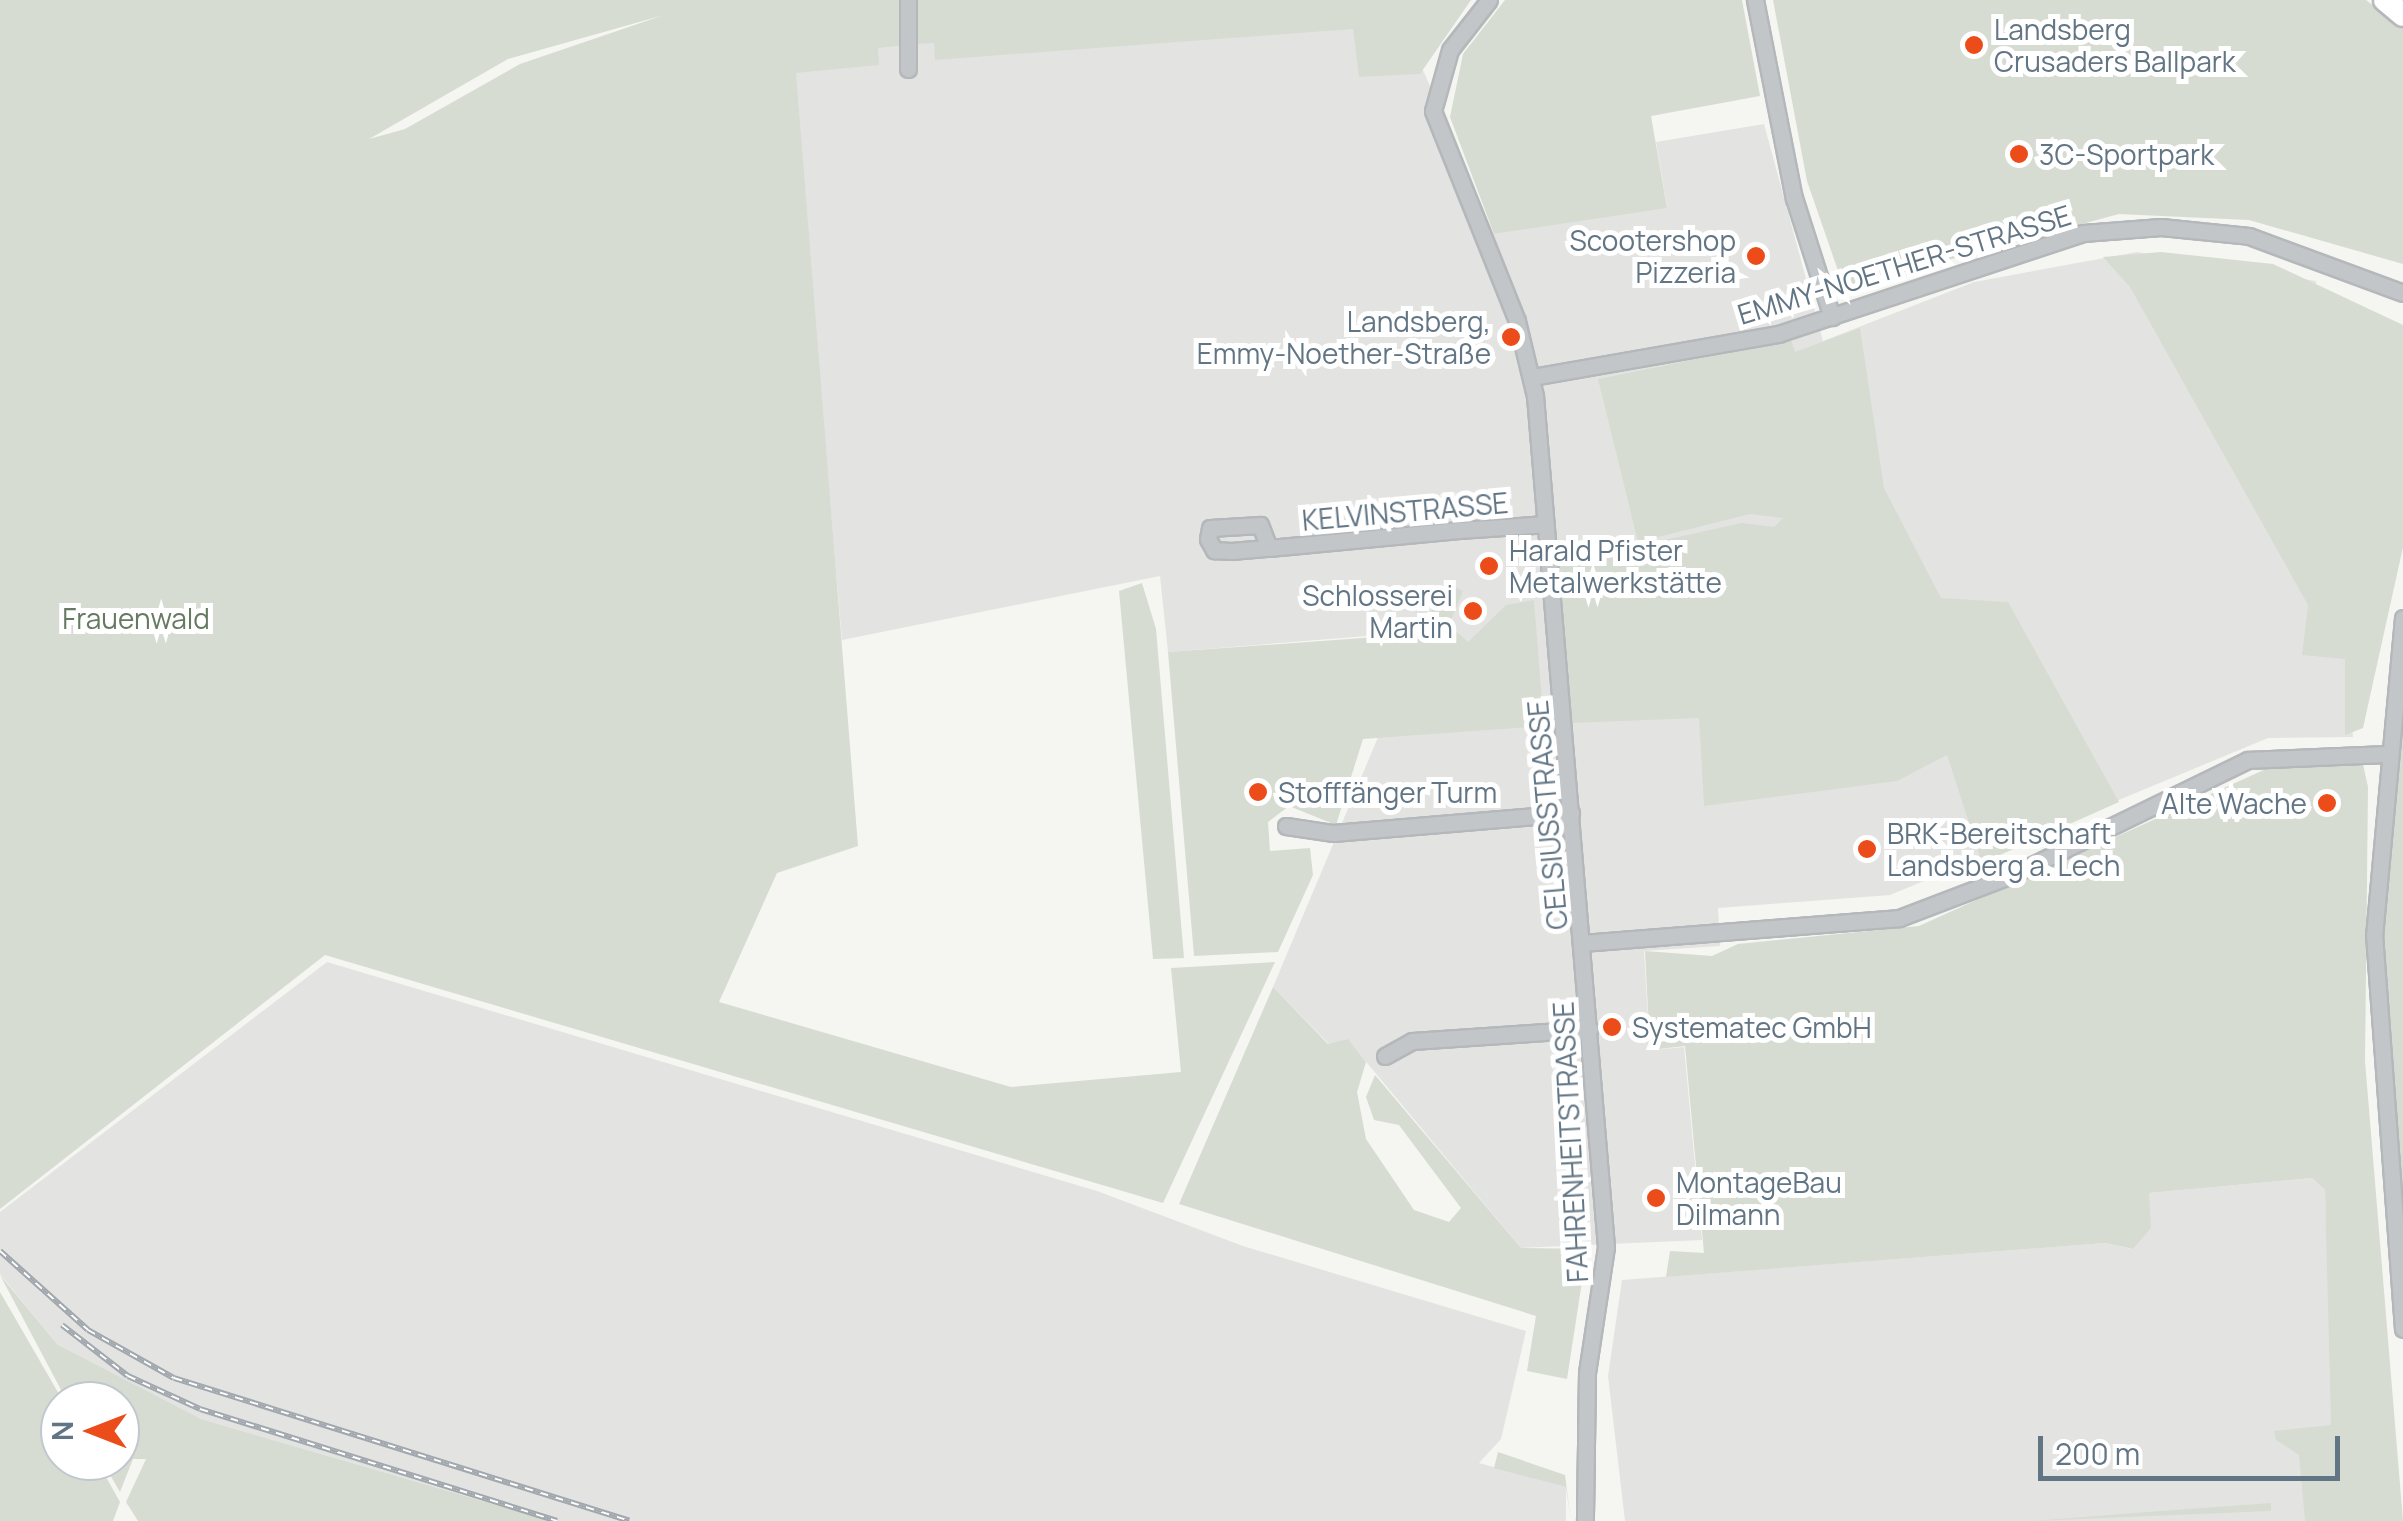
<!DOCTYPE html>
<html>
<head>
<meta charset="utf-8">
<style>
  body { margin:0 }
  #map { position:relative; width:2403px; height:1521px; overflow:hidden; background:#f5f5f1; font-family:Manrope,sans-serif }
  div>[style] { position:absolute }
  .built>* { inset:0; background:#e3e4e2 }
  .green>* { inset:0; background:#d6dcd2 }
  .roads { filter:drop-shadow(2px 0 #b4b8bb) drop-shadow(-2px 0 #b4b8bb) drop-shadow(0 2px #b4b8bb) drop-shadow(0 -2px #b4b8bb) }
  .minor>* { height:15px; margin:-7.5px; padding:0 7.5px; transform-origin:7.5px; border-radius:7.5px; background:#c2c6c9 }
  .highway>* { height:22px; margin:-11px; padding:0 11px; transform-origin:11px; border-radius:11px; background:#fff }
  .rail>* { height:6px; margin-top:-3px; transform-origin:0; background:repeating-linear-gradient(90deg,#fff 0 8px,#a0a7ad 0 16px); box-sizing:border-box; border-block:2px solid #a0a7ad }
  .dots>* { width:28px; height:28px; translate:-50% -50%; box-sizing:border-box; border:5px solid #fff; border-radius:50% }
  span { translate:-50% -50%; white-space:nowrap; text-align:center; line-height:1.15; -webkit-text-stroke:10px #fff; paint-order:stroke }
  .poi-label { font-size:28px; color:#627584 }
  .left { translate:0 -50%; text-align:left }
  .right { translate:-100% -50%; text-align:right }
  .street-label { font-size:28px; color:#627584 }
  .park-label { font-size:28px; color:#667a62 }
  .north { position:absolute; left:40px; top:1381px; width:100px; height:100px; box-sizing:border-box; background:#fff; border:2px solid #c0c8ce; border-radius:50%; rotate:270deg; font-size:28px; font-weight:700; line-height:40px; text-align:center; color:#627584 }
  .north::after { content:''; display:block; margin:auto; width:35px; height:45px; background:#ec4c1a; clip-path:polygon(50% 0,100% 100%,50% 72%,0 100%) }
  .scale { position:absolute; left:2038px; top:1436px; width:302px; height:45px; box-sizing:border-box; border:5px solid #627584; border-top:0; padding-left:12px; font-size:30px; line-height:35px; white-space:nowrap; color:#627584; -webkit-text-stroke:8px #fff; paint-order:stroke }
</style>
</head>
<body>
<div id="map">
  <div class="built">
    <i style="clip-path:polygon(1272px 24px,1356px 26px,1363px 73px,1423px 70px,1494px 234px,1667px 207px,1656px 142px,1764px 124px,1823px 341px,1974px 282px,2137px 252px,2316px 281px,2353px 737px,2268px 738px,1890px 895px,1718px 908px,1720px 946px,1644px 951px,1650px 1050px,1684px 1047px,1702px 1240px,1521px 1248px,1348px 1040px,1329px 1044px,1273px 987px,1408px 666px,1404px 633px,1168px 652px,1160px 576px,842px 640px,792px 67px,873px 44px)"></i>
    <i style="clip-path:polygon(327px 962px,1097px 1191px,1243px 1246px,1526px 1331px,1501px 1439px,1479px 1463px,1566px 1487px,1566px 1521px,551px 1521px,201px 1419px,104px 1375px,58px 1345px,0 1274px,0 1212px)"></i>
    <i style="clip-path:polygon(2312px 1178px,2325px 1190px,2338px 1521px,1625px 1521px,1608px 1376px,1622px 1280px,2105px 1243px,2132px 1249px,2149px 1193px)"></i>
  </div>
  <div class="green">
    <i style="clip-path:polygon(evenodd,0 0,901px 0,905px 45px,878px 48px,879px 65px,796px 73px,858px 846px,777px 873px,719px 1002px,1011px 1087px,1181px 1072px,1171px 968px,1275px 962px,1163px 1203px,325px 955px,0 1209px,0 0,664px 15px,520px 64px,405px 129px,369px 139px,508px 59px,664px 15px)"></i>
    <i style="clip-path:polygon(912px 0,1471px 0,1420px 74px,1359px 77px,1353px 29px,935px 60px,934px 43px,916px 44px)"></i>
    <i style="clip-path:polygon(1505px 0,1742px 0,1760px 96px,1651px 116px,1667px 208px,1494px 234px,1450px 117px,1463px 54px)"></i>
    <i style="clip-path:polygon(1773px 0,2366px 0,2403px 28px,2403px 264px,2249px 220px,2119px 214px,1844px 288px,1807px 181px)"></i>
    <i style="clip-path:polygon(2161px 252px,2273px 264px,2403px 325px,2403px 547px,2363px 728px,2345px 735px,2345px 659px,2302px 655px,2308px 605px,2130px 287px,2103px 257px)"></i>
    <i style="clip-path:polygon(1860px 328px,1884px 488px,1941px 598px,2008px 602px,2119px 802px,1982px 863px,1947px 755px,1897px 781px,1704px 806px,1699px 718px,1572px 723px,1555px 564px,1742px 523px,1774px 527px,1783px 518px,1750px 514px,1638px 542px,1598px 379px,1791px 340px,1795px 352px)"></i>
    <i style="clip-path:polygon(1142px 583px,1156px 629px,1184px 958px,1153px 959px,1119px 591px)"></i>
    <i style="clip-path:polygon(1449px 584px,1463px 591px,1449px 625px,1468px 642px,1506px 605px,1534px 600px,1544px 726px,1363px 739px,1336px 825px,1289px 806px,1268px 822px,1270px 851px,1310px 848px,1313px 875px,1278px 952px,1194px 956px,1168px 652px,1417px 634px)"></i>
    <i style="clip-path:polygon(2403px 649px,2403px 1290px,2382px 1064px,2381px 870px)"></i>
    <i style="clip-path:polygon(2277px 764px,2363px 764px,2368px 787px,2365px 1061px,2403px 1521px,2305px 1521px,2299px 1455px,2276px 1440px,2274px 1431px,2331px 1425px,2325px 1190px,2312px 1178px,2149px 1193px,2151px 1228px,2133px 1249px,2105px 1243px,1666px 1277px,1670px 1251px,1704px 1253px,1685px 1046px,1650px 1050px,1645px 951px,1712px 956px,1738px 944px,1919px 926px)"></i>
    <i style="clip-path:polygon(1273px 987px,1328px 1044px,1348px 1039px,1366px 1062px,1357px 1092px,1366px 1139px,1414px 1210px,1449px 1222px,1461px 1208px,1399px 1125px,1374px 1120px,1366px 1097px,1375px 1075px,1521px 1248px,1587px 1249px,1567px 1379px,1527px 1371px,1536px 1316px,1179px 1204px)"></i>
    <i style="clip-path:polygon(0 1275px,58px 1345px,201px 1419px,551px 1521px,138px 1521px,126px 1502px,146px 1459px,133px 1459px,120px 1492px,102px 1461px,120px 1461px,120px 1401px,67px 1401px)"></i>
    <i style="clip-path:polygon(0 1292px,63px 1401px,60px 1461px,97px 1461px,120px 1502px,113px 1521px,0 1521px)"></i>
    <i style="clip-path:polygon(1498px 1452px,1565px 1475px,1571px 1521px,1566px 1487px,1494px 1468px)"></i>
    <i style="clip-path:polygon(2271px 1503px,2271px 1511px,2033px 1521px,2160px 1511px)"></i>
  </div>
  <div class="roads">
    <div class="minor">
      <i style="left:908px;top:0;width:69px;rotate:90deg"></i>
      <i style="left:1489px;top:0;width:63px;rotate:128deg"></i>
      <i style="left:1450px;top:50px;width:63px;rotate:105.6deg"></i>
      <i style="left:1433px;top:111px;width:226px;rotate:68.2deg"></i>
      <i style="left:1517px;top:321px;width:77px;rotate:76.5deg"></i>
      <i style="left:1535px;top:396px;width:854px;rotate:85.23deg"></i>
      <i style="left:1606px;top:1247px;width:127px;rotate:98.6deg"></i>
      <i style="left:1587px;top:1373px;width:148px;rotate:90.8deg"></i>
      <i style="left:1755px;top:0;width:202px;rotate:78.9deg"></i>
      <i style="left:1794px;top:198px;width:125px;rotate:72.3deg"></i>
      <i style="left:1532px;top:377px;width:250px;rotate:-9.9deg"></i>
      <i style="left:1778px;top:334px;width:321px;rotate:-18.3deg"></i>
      <i style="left:2083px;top:233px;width:78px;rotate:-4.4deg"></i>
      <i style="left:2161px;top:227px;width:88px;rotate:5.8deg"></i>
      <i style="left:2249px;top:236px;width:164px;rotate:20.3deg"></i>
      <i style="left:1269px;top:548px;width:25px;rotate:-111deg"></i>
      <i style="left:1260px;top:525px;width:50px;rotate:176.6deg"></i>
      <i style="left:1210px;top:528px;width:11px;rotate:100deg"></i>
      <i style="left:1208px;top:539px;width:13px;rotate:61deg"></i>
      <i style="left:1214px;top:550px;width:17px;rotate:3deg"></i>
      <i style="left:1231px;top:551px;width:38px;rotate:-5deg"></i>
      <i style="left:1269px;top:548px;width:191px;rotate:-5.4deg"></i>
      <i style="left:1459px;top:530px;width:75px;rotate:-3.8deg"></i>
      <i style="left:1534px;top:525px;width:11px;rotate:-10deg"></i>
      <i style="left:2403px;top:618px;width:317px;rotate:95.2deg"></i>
      <i style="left:2374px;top:934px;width:396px;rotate:85.8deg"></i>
      <i style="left:1286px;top:826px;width:48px;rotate:8.5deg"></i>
      <i style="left:1333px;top:833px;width:239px;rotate:-4.8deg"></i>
      <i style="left:1583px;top:943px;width:317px;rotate:-4.5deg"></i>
      <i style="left:1899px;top:918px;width:123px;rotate:-20.9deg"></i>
      <i style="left:2014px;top:874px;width:260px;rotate:-26deg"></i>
      <i style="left:2248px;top:760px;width:137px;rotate:-2.5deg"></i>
      <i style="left:1385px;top:1056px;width:31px;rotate:-29deg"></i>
      <i style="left:1412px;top:1041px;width:178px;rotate:-3.9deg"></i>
    </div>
    <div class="highway">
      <i style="left:2385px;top:0;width:23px;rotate:40deg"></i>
    </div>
  </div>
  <div class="rail">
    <i style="left:0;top:1251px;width:118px;rotate:41.9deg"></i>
    <i style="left:88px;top:1330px;width:98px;rotate:29.2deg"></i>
    <i style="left:174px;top:1378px;width:477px;rotate:17.4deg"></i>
    <i style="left:62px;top:1325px;width:83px;rotate:37.7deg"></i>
    <i style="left:128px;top:1376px;width:79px;rotate:24.6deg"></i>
    <i style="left:200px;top:1409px;width:374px;rotate:17.4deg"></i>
  </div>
  <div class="dots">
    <i style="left:1974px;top:45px;background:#ec4c1a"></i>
    <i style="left:2019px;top:154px;background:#ec4c1a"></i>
    <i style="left:1756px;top:256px;background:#ec4c1a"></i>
    <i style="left:1511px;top:337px;background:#ec4c1a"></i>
    <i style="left:1489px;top:566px;background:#ec4c1a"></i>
    <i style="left:1473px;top:611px;background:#ec4c1a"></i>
    <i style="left:1258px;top:792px;background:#ec4c1a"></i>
    <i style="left:2327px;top:803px;background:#ec4c1a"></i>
    <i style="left:1867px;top:849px;background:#ec4c1a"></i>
    <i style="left:1612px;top:1027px;background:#ec4c1a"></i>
    <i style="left:1656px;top:1198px;background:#ec4c1a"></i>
  </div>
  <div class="poi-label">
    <span class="left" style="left:1994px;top:45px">Landsberg<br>Crusaders Ballpark</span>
    <span class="left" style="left:2039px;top:154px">3C-Sportpark</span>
    <span class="right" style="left:1736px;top:256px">Scootershop<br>Pizzeria</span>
    <span class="right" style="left:1491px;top:337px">Landsberg,<br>Emmy-Noether-Straße</span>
    <span class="left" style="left:1509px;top:566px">Harald Pfister<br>Metalwerkstätte</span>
    <span class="right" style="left:1453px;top:611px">Schlosserei<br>Martin</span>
    <span class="left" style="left:1278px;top:792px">Stofffänger Turm</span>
    <span class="right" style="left:2307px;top:803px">Alte Wache</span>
    <span class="left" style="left:1887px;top:849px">BRK-Bereitschaft<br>Landsberg a. Lech</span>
    <span class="left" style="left:1632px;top:1027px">Systematec GmbH</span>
    <span class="left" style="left:1676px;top:1198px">MontageBau<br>Dilmann</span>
  </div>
  <div class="street-label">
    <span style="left:1904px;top:264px;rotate:-17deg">EMMY-NOETHER-STRASSE</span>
    <span style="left:1405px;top:511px;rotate:-5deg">KELVINSTRASSE</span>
    <span style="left:1547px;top:815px;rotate:-95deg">CELSIUSSTRASSE</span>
    <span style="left:1570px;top:1142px;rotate:-93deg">FAHRENHEITSTRASSE</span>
  </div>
  <div class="park-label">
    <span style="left:136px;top:618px">Frauenwald</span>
  </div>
  <div class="north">N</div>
  <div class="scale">200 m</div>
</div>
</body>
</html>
